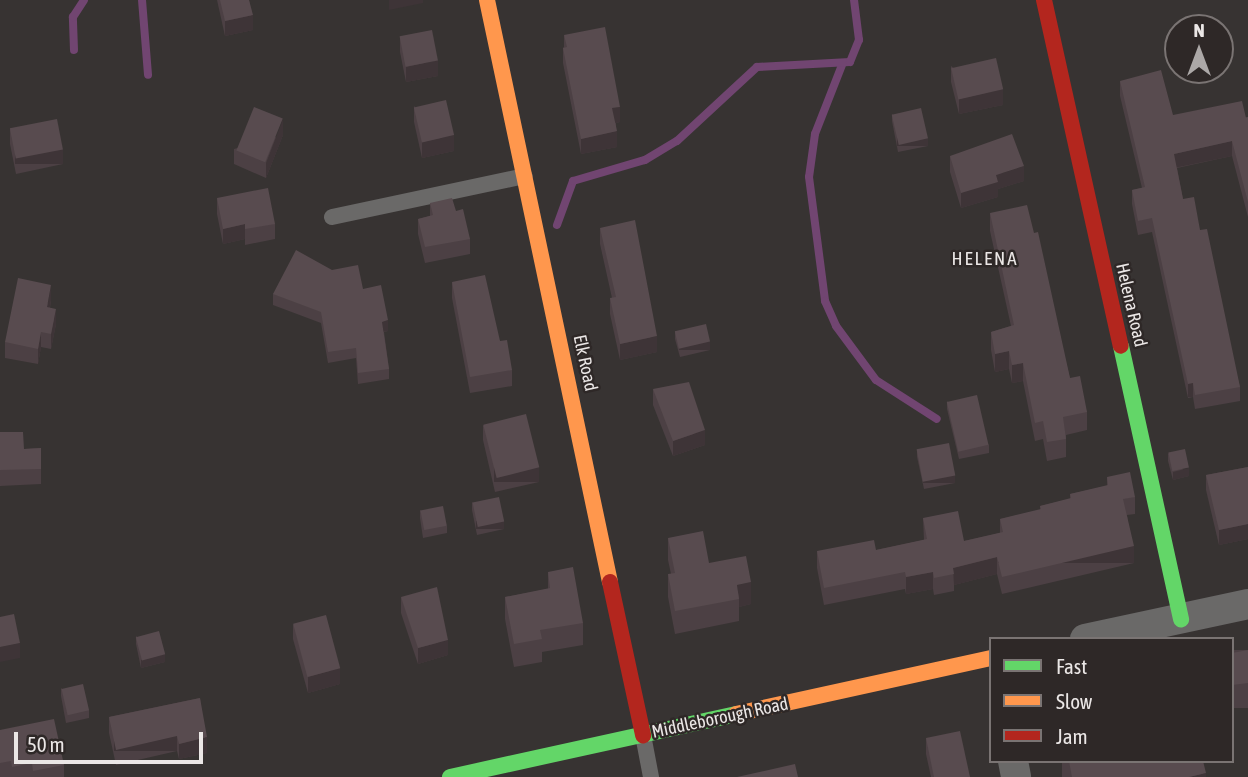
<!DOCTYPE html>
<html>
<head>
<meta charset="utf-8">
<style>
  body { margin:0 }
  #map { position:relative; width:1248px; height:777px; overflow:hidden; background:#373332; font-family:"Asap Condensed",sans-serif }
  div>[style] { position:absolute }
  .stream>* { height:8px; margin:-4px; padding:0 4px; transform-origin:4px; border-radius:4px; background:#714571 }
  .lane>* { height:16px; margin:-8px; padding:0 8px; transform-origin:8px; border-radius:8px; background:#6a6968 }
  .street>* { height:30px; margin:-15px; padding:0 15px; transform-origin:15px; border-radius:15px; background:#6a6968 }
  .fast>* { height:16px; margin:-8px; padding:0 8px; transform-origin:8px; border-radius:8px; background:#63d668 }
  .slow>* { height:16px; margin:-8px; padding:0 8px; transform-origin:8px; border-radius:8px; background:#ff974d }
  .jam>* { height:16px; margin:-8px; padding:0 8px; transform-origin:8px; border-radius:8px; background:#b3261e }
  .wall>* { inset:0; background:#4c4044; transform-origin:0 0 }
  .shaded-wall>* { inset:0; background:#3e3437; transform-origin:0 0 }
  .building>* { inset:0; background:#584b4f; transform-origin:0 0 }
  span { translate:-50% -50%; white-space:nowrap; text-align:center; line-height:1.15; -webkit-text-stroke:5px #2e2827; paint-order:stroke }
  .street-label { font-size:18px; color:#ebe7e6 }
  .neighbourhood-label { font-size:19px; color:#ebe7e6; letter-spacing:2px }
  .legend { position:absolute; left:989px; top:637px; width:245px; height:126px; box-sizing:border-box; background:#2e2827; border:2px solid #7a7473; margin:0; padding:9px 12px; list-style:none; font-size:21px; color:#ebe7e6 }
  .legend li { display:flex; align-items:center; gap:14px; height:35px }
  .legend b { width:35px; border:2px solid #7a7473 }
  .north { position:absolute; left:1164px; top:14px; width:70px; height:70px; box-sizing:border-box; background:#2e2827; border:2px solid #7a7473; border-radius:50%; rotate:0deg; font-size:19px; font-weight:700; line-height:28px; text-align:center; color:#ebe7e6 }
  .north::after { content:''; display:block; margin:auto; width:24px; height:32px; background:#aca8a7; clip-path:polygon(50% 0,100% 100%,50% 72%,0 100%) }
  .scale { position:absolute; left:14px; top:732px; width:189px; height:32px; box-sizing:border-box; border:4px solid #ebe7e6; border-top:0; padding-left:9px; font-size:21px; line-height:24px; white-space:nowrap; color:#ebe7e6; -webkit-text-stroke:5px #2e2827; paint-order:stroke }
</style>
</head>
<body>
<div id="map">
  <div class="stream">
    <i style="left:142px;top:0;width:75px;rotate:85.4deg"></i>
    <i style="left:74px;top:50px;width:33px;rotate:-92deg"></i>
    <i style="left:73px;top:17px;width:20px;rotate:-57deg"></i>
    <i style="left:842px;top:65px;width:74px;rotate:111.4deg"></i>
    <i style="left:815px;top:134px;width:43px;rotate:97.9deg"></i>
    <i style="left:809px;top:177px;width:125px;rotate:82.6deg"></i>
    <i style="left:825px;top:301px;width:27px;rotate:66deg"></i>
    <i style="left:836px;top:326px;width:67px;rotate:53.5deg"></i>
    <i style="left:876px;top:380px;width:72px;rotate:32.6deg"></i>
    <i style="left:557px;top:225px;width:47px;rotate:-70deg"></i>
    <i style="left:573px;top:181px;width:75px;rotate:-16.3deg"></i>
    <i style="left:645px;top:160px;width:37px;rotate:-31deg"></i>
    <i style="left:677px;top:141px;width:109px;rotate:-42.8deg"></i>
    <i style="left:757px;top:67px;width:93px;rotate:-3.1deg"></i>
    <i style="left:850px;top:62px;width:24px;rotate:-68deg"></i>
    <i style="left:859px;top:40px;width:40px;rotate:-97.1deg"></i>
  </div>
  <div class="lane">
    <i style="left:332px;top:217px;width:197px;rotate:-12deg"></i>
    <i style="left:643px;top:735px;width:43px;rotate:79.2deg"></i>
  </div>
  <div class="street">
    <i style="left:1085px;top:639px;width:167px;rotate:-12.1deg"></i>
    <i style="left:1013px;top:761px;width:16px;rotate:79deg"></i>
  </div>
  <div class="fast">
    <i style="left:1121px;top:346px;width:280px;rotate:77.6deg"></i>
    <i style="left:450px;top:777px;width:293px;rotate:-12.4deg"></i>
  </div>
  <div class="slow">
    <i style="left:487px;top:0;width:595px;rotate:78.07deg"></i>
    <i style="left:736px;top:714px;width:261px;rotate:-12.4deg"></i>
  </div>
  <div class="jam">
    <i style="left:1044px;top:0;width:354px;rotate:77.5deg"></i>
    <i style="left:610px;top:582px;width:157px;rotate:77.8deg"></i>
  </div>
  <div class="wall">
    <i style="clip-path:polygon(217px 0,249px 0,253px 30px,225px 36px)"></i>
    <i style="clip-path:polygon(564px 35px,620px 122px,616px 123px,617px 147px,581px 154px,563px 63px,563px 48px,564px 47px)"></i>
    <i style="clip-path:polygon(400px 37px,438px 76px,406px 82px,400px 52px)"></i>
    <i style="clip-path:polygon(951px 66px,1003px 105px,959px 114px,951px 82px)"></i>
    <i style="clip-path:polygon(1120px 81px,1173px 115px,1248px 117px,1248px 217px,1232px 156px,1177px 168px,1183px 199px,1200px 230px,1240px 387px,1240px 401px,1195px 409px,1193px 397px,1188px 398px,1152px 232px,1138px 235px,1132px 204px,1132px 190px,1142px 188px,1120px 96px)"></i>
    <i style="clip-path:polygon(414px 106px,454px 151px,422px 158px,414px 122px)"></i>
    <i style="clip-path:polygon(892px 114px,928px 146px,898px 152px,892px 121px)"></i>
    <i style="clip-path:polygon(10px 129px,63px 164px,16px 174px,10px 144px)"></i>
    <i style="clip-path:polygon(283px 135px,266px 178px,234px 164px,234px 149px)"></i>
    <i style="clip-path:polygon(950px 156px,1024px 181px,998px 189px,998px 197px,961px 208px,950px 172px)"></i>
    <i style="clip-path:polygon(217px 198px,275px 224px,275px 239px,245px 245px,245px 239px,223px 244px,217px 214px)"></i>
    <i style="clip-path:polygon(430px 203px,456px 211px,470px 239px,470px 254px,425px 263px,418px 234px,418px 219px,430px 216px)"></i>
    <i style="clip-path:polygon(990px 213px,1034px 233px,1070px 378px,1087px 412px,1087px 430px,1066px 435px,1066px 457px,1047px 461px,1043px 439px,1035px 441px,1023px 381px,1012px 383px,1009px 369px,995px 372px,991px 350px,991px 332px,1011px 326px,990px 231px)"></i>
    <i style="clip-path:polygon(600px 228px,657px 352px,620px 360px,610px 314px,610px 298px,612px 298px,600px 244px)"></i>
    <i style="clip-path:polygon(332px 270px,363px 289px,388px 331px,384px 332px,389px 369px,389px 379px,358px 384px,356px 358px,328px 363px,321px 323px,273px 305px,273px 294px)"></i>
    <i style="clip-path:polygon(452px 282px,500px 341px,512px 370px,512px 386px,470px 393px,452px 298px)"></i>
    <i style="clip-path:polygon(51px 300px,50px 308px,56px 324px,51px 349px,41px 347px,38px 364px,5px 358px,5px 342px)"></i>
    <i style="clip-path:polygon(675px 331px,710px 350px,680px 357px,675px 339px)"></i>
    <i style="clip-path:polygon(653px 389px,705px 445px,673px 456px,653px 405px)"></i>
    <i style="clip-path:polygon(947px 401px,989px 445px,989px 453px,959px 459px,947px 409px)"></i>
    <i style="clip-path:polygon(483px 425px,539px 482px,495px 492px,483px 440px)"></i>
    <i style="clip-path:polygon(0 432px,24px 449px,41px 448px,41px 484px,0 486px)"></i>
    <i style="clip-path:polygon(917px 449px,955px 483px,924px 489px,917px 457px)"></i>
    <i style="clip-path:polygon(1168px 453px,1189px 476px,1173px 480px,1168px 461px)"></i>
    <i style="clip-path:polygon(1248px 467px,1248px 539px,1219px 545px,1206px 490px,1206px 475px)"></i>
    <i style="clip-path:polygon(1107px 477px,1135px 497px,1135px 514px,1127px 515px,1134px 563px,1002px 594px,997px 574px,954px 585px,954px 591px,934px 595px,933px 589px,906px 594px,905px 589px,824px 605px,817px 568px,817px 551px,876px 550px,924px 540px,923px 518px,964px 541px,1000px 533px,1000px 519px,1040px 510px,1040px 506px,1070px 499px,1070px 494px,1107px 486px)"></i>
    <i style="clip-path:polygon(472px 502px,504px 529px,477px 535px,472px 510px)"></i>
    <i style="clip-path:polygon(420px 510px,447px 526px,447px 533px,423px 538px,420px 518px)"></i>
    <i style="clip-path:polygon(668px 538px,709px 563px,751px 604px,739px 607px,739px 621px,675px 634px,668px 597px,668px 574px,671px 574px,668px 560px)"></i>
    <i style="clip-path:polygon(548px 572px,583px 623px,583px 645px,542px 652px,542px 662px,514px 667px,505px 619px,505px 597px,548px 589px)"></i>
    <i style="clip-path:polygon(401px 597px,448px 655px,418px 664px,401px 613px)"></i>
    <i style="clip-path:polygon(293px 624px,340px 684px,308px 693px,293px 639px)"></i>
    <i style="clip-path:polygon(136px 636px,165px 662px,141px 668px,136px 644px)"></i>
    <i style="left:1248px;top:650px;width:58px;height:16px;rotate:90deg"></i>
    <i style="clip-path:polygon(61px 688px,89px 710px,89px 718px,66px 723px,61px 696px)"></i>
    <i style="clip-path:polygon(200px 698px,207px 753px,179px 759px,177px 751px,116px 765px,109px 733px,109px 717px)"></i>
    <i style="clip-path:polygon(0 730px,64px 765px,64px 777px,0 777px)"></i>
    <i style="clip-path:polygon(926px 738px,970px 777px,931px 777px,926px 754px)"></i>
    <i style="left:1062px;top:761px;width:141px;height:16px"></i>
  </div>
  <div class="shaded-wall">
    <i style="clip-path:polygon(389px 0,423px 0,423px 3px,389px 10px)"></i>
    <i style="clip-path:polygon(253px 15px,253px 30px,225px 36px,225px 21px)"></i>
    <i style="clip-path:polygon(438px 60px,438px 76px,406px 82px,406px 67px)"></i>
    <i style="clip-path:polygon(1003px 89px,1003px 105px,959px 114px,959px 99px)"></i>
    <i style="clip-path:polygon(620px 107px,620px 122px,612px 124px,612px 108px)"></i>
    <i style="clip-path:polygon(283px 119px,283px 135px,266px 178px,266px 163px)"></i>
    <i style="clip-path:polygon(617px 131px,617px 147px,581px 154px,581px 139px)"></i>
    <i style="clip-path:polygon(454px 135px,454px 151px,422px 158px,422px 142px)"></i>
    <i style="left:928px;top:138px;width:8px;height:31px;rotate:90deg"></i>
    <i style="clip-path:polygon(1232px 141px,1232px 156px,1174px 168px,1174px 154px)"></i>
    <i style="left:63px;top:149px;width:15px;height:48px;rotate:90deg"></i>
    <i style="clip-path:polygon(1024px 166px,1024px 181px,998px 189px,998px 197px,961px 208px,961px 193px,996px 175px)"></i>
    <i style="clip-path:polygon(245px 224px,245px 239px,223px 244px,223px 229px)"></i>
    <i style="clip-path:polygon(51px 285px,51px 300px,47px 323px,47px 307px)"></i>
    <i style="clip-path:polygon(56px 309px,56px 324px,51px 349px,51px 334px)"></i>
    <i style="clip-path:polygon(388px 320px,388px 331px,382px 332px,382px 322px)"></i>
    <i style="clip-path:polygon(41px 332px,41px 347px,38px 364px,38px 349px)"></i>
    <i style="clip-path:polygon(657px 336px,657px 352px,620px 360px,620px 344px)"></i>
    <i style="left:710px;top:342px;width:8px;height:31px;rotate:90deg"></i>
    <i style="clip-path:polygon(1009px 351px,1009px 369px,995px 372px,995px 354px)"></i>
    <i style="clip-path:polygon(1023px 363px,1023px 381px,1012px 383px,1012px 365px)"></i>
    <i style="left:1193px;top:383px;width:14px;height:5px;rotate:90deg"></i>
    <i style="clip-path:polygon(705px 430px,705px 445px,673px 456px,673px 441px)"></i>
    <i style="left:539px;top:467px;width:15px;height:45px;rotate:90deg"></i>
    <i style="clip-path:polygon(1189px 468px,1189px 476px,1173px 480px,1173px 472px)"></i>
    <i style="left:955px;top:475px;width:8px;height:32px;rotate:90deg"></i>
    <i style="left:504px;top:521px;width:8px;height:28px;rotate:90deg"></i>
    <i style="clip-path:polygon(1248px 524px,1248px 539px,1219px 545px,1219px 530px)"></i>
    <i style="left:1134px;top:546px;width:17px;height:136px;rotate:90deg"></i>
    <i style="clip-path:polygon(997px 557px,997px 574px,954px 585px,953px 568px)"></i>
    <i style="clip-path:polygon(933px 572px,933px 589px,906px 594px,906px 577px)"></i>
    <i style="clip-path:polygon(751px 582px,751px 604px,739px 607px,739px 599px,737px 585px)"></i>
    <i style="clip-path:polygon(448px 640px,448px 655px,418px 664px,418px 648px)"></i>
    <i style="clip-path:polygon(20px 643px,20px 658px,0 662px,0 647px)"></i>
    <i style="clip-path:polygon(165px 654px,165px 662px,141px 668px,141px 660px)"></i>
    <i style="clip-path:polygon(340px 668px,340px 684px,308px 693px,308px 677px)"></i>
    <i style="left:177px;top:736px;width:15px;height:63px;rotate:90deg"></i>
    <i style="clip-path:polygon(207px 737px,207px 753px,179px 759px,179px 744px)"></i>
    <i style="clip-path:polygon(1206px 773px,1206px 777px,1189px 777px)"></i>
  </div>
  <div class="building">
    <i style="clip-path:polygon(220px 0,249px 0,253px 15px,225px 21px)"></i>
    <i style="clip-path:polygon(605px 27px,620px 107px,612px 108px,617px 131px,581px 139px,563px 48px,567px 47px,564px 35px)"></i>
    <i style="left:432px;top:30px;width:31px;height:33px;rotate:79deg"></i>
    <i style="left:996px;top:58px;width:32px;height:46px;rotate:77deg"></i>
    <i style="clip-path:polygon(1161px 70px,1173px 115px,1242px 101px,1246px 118px,1248px 117px,1248px 202px,1232px 141px,1174px 154px,1183px 199px,1194px 197px,1200px 230px,1207px 229px,1240px 387px,1195px 395px,1193px 383px,1188px 384px,1152px 218px,1138px 221px,1132px 190px,1145px 187px,1120px 81px)"></i>
    <i style="left:446px;top:100px;width:36px;height:33px;rotate:77deg"></i>
    <i style="left:254px;top:107px;width:31px;height:47px;rotate:22deg"></i>
    <i style="left:921px;top:108px;width:31px;height:30px;rotate:77deg"></i>
    <i style="left:57px;top:119px;width:31px;height:48px;rotate:79deg"></i>
    <i style="clip-path:polygon(1012px 134px,1024px 166px,996px 175px,998px 182px,961px 193px,950px 156px)"></i>
    <i style="clip-path:polygon(268px 188px,275px 224px,245px 229px,245px 224px,223px 229px,217px 198px)"></i>
    <i style="clip-path:polygon(452px 198px,456px 211px,463px 209px,470px 239px,425px 247px,418px 219px,433px 215px,430px 203px)"></i>
    <i style="clip-path:polygon(1027px 205px,1034px 233px,1038px 232px,1070px 378px,1080px 376px,1087px 412px,1063px 417px,1066px 439px,1047px 442px,1043px 421px,1035px 423px,1023px 363px,1012px 365px,1009px 351px,995px 354px,991px 332px,1014px 325px,990px 213px)"></i>
    <i style="clip-path:polygon(635px 220px,657px 336px,620px 344px,610px 298px,616px 297px,600px 228px)"></i>
    <i style="clip-path:polygon(296px 250px,332px 270px,358px 265px,363px 289px,381px 285px,388px 320px,382px 322px,389px 369px,358px 373px,356px 348px,328px 352px,321px 312px,273px 294px)"></i>
    <i style="clip-path:polygon(485px 275px,500px 341px,507px 340px,512px 370px,470px 377px,452px 282px)"></i>
    <i style="clip-path:polygon(18px 278px,51px 285px,47px 307px,56px 309px,51px 334px,41px 332px,38px 349px,5px 342px)"></i>
    <i style="left:706px;top:324px;width:18px;height:32px;rotate:77deg"></i>
    <i style="clip-path:polygon(689px 382px,705px 430px,673px 441px,653px 389px)"></i>
    <i style="left:977px;top:395px;width:51px;height:31px;rotate:77deg"></i>
    <i style="left:526px;top:414px;width:55px;height:44px;rotate:76deg"></i>
    <i style="clip-path:polygon(0 432px,23px 432px,24px 449px,41px 448px,41px 469px,0 470px)"></i>
    <i style="left:949px;top:443px;width:33px;height:33px;rotate:79deg"></i>
    <i style="left:1185px;top:449px;width:19px;height:17px;rotate:78deg"></i>
    <i style="clip-path:polygon(1248px 467px,1248px 524px,1219px 530px,1206px 475px)"></i>
    <i style="clip-path:polygon(1130px 472px,1135px 497px,1123px 499px,1134px 546px,1002px 577px,997px 557px,953px 568px,954px 574px,934px 578px,933px 572px,906px 577px,905px 572px,824px 588px,817px 551px,874px 540px,876px 550px,927px 539px,923px 518px,958px 511px,964px 541px,1003px 532px,1000px 519px,1041px 509px,1040px 506px,1071px 498px,1070px 494px,1108px 485px,1107px 477px)"></i>
    <i style="left:499px;top:497px;width:25px;height:27px;rotate:78deg"></i>
    <i style="left:443px;top:506px;width:20px;height:23px;rotate:79deg"></i>
    <i style="clip-path:polygon(703px 531px,709px 563px,746px 556px,751px 582px,737px 585px,739px 599px,675px 611px,668px 574px,675px 573px,668px 538px)"></i>
    <i style="clip-path:polygon(573px 567px,583px 623px,540px 630px,542px 639px,514px 644px,505px 597px,550px 588px,548px 572px)"></i>
    <i style="clip-path:polygon(437px 587px,448px 640px,418px 648px,401px 597px)"></i>
    <i style="clip-path:polygon(14px 614px,20px 643px,0 647px,0 617px)"></i>
    <i style="left:326px;top:615px;width:55px;height:34px;rotate:75deg"></i>
    <i style="left:159px;top:631px;width:24px;height:24px;rotate:75deg"></i>
    <i style="clip-path:polygon(1248px 650px,1248px 683px,1232px 685px,1232px 653px)"></i>
    <i style="left:83px;top:684px;width:27px;height:22px;rotate:77deg"></i>
    <i style="clip-path:polygon(200px 698px,207px 737px,179px 744px,177px 736px,116px 750px,109px 717px)"></i>
    <i style="clip-path:polygon(54px 719px,64px 765px,33px 771px,32px 763px,12px 767px,11px 761px,0 763px,0 730px)"></i>
    <i style="clip-path:polygon(960px 731px,970px 777px,934px 777px,926px 738px)"></i>
    <i style="clip-path:polygon(1069px 761px,1203px 761px,1206px 773px,1189px 777px,1072px 777px)"></i>
    <i style="clip-path:polygon(795px 764px,798px 777px,737px 777px)"></i>
  </div>
  <div class="street-label">
    <span style="left:1131px;top:305px;rotate:77deg">Helena Road</span>
    <span style="left:585px;top:363px;rotate:78deg">Elk Road</span>
    <span style="left:720px;top:718px;rotate:-12deg">Middleborough Road</span>
  </div>
  <div class="neighbourhood-label">
    <span style="left:985px;top:259px">HELENA</span>
  </div>
  <ul class="legend">
  <li><b style="height:9px;background:#63d668"></b>Fast</li>
  <li><b style="height:9px;background:#ff974d"></b>Slow</li>
  <li><b style="height:9px;background:#b3261e"></b>Jam</li>
  </ul>
  <div class="north">N</div>
  <div class="scale">50 m</div>
</div>
</body>
</html>
